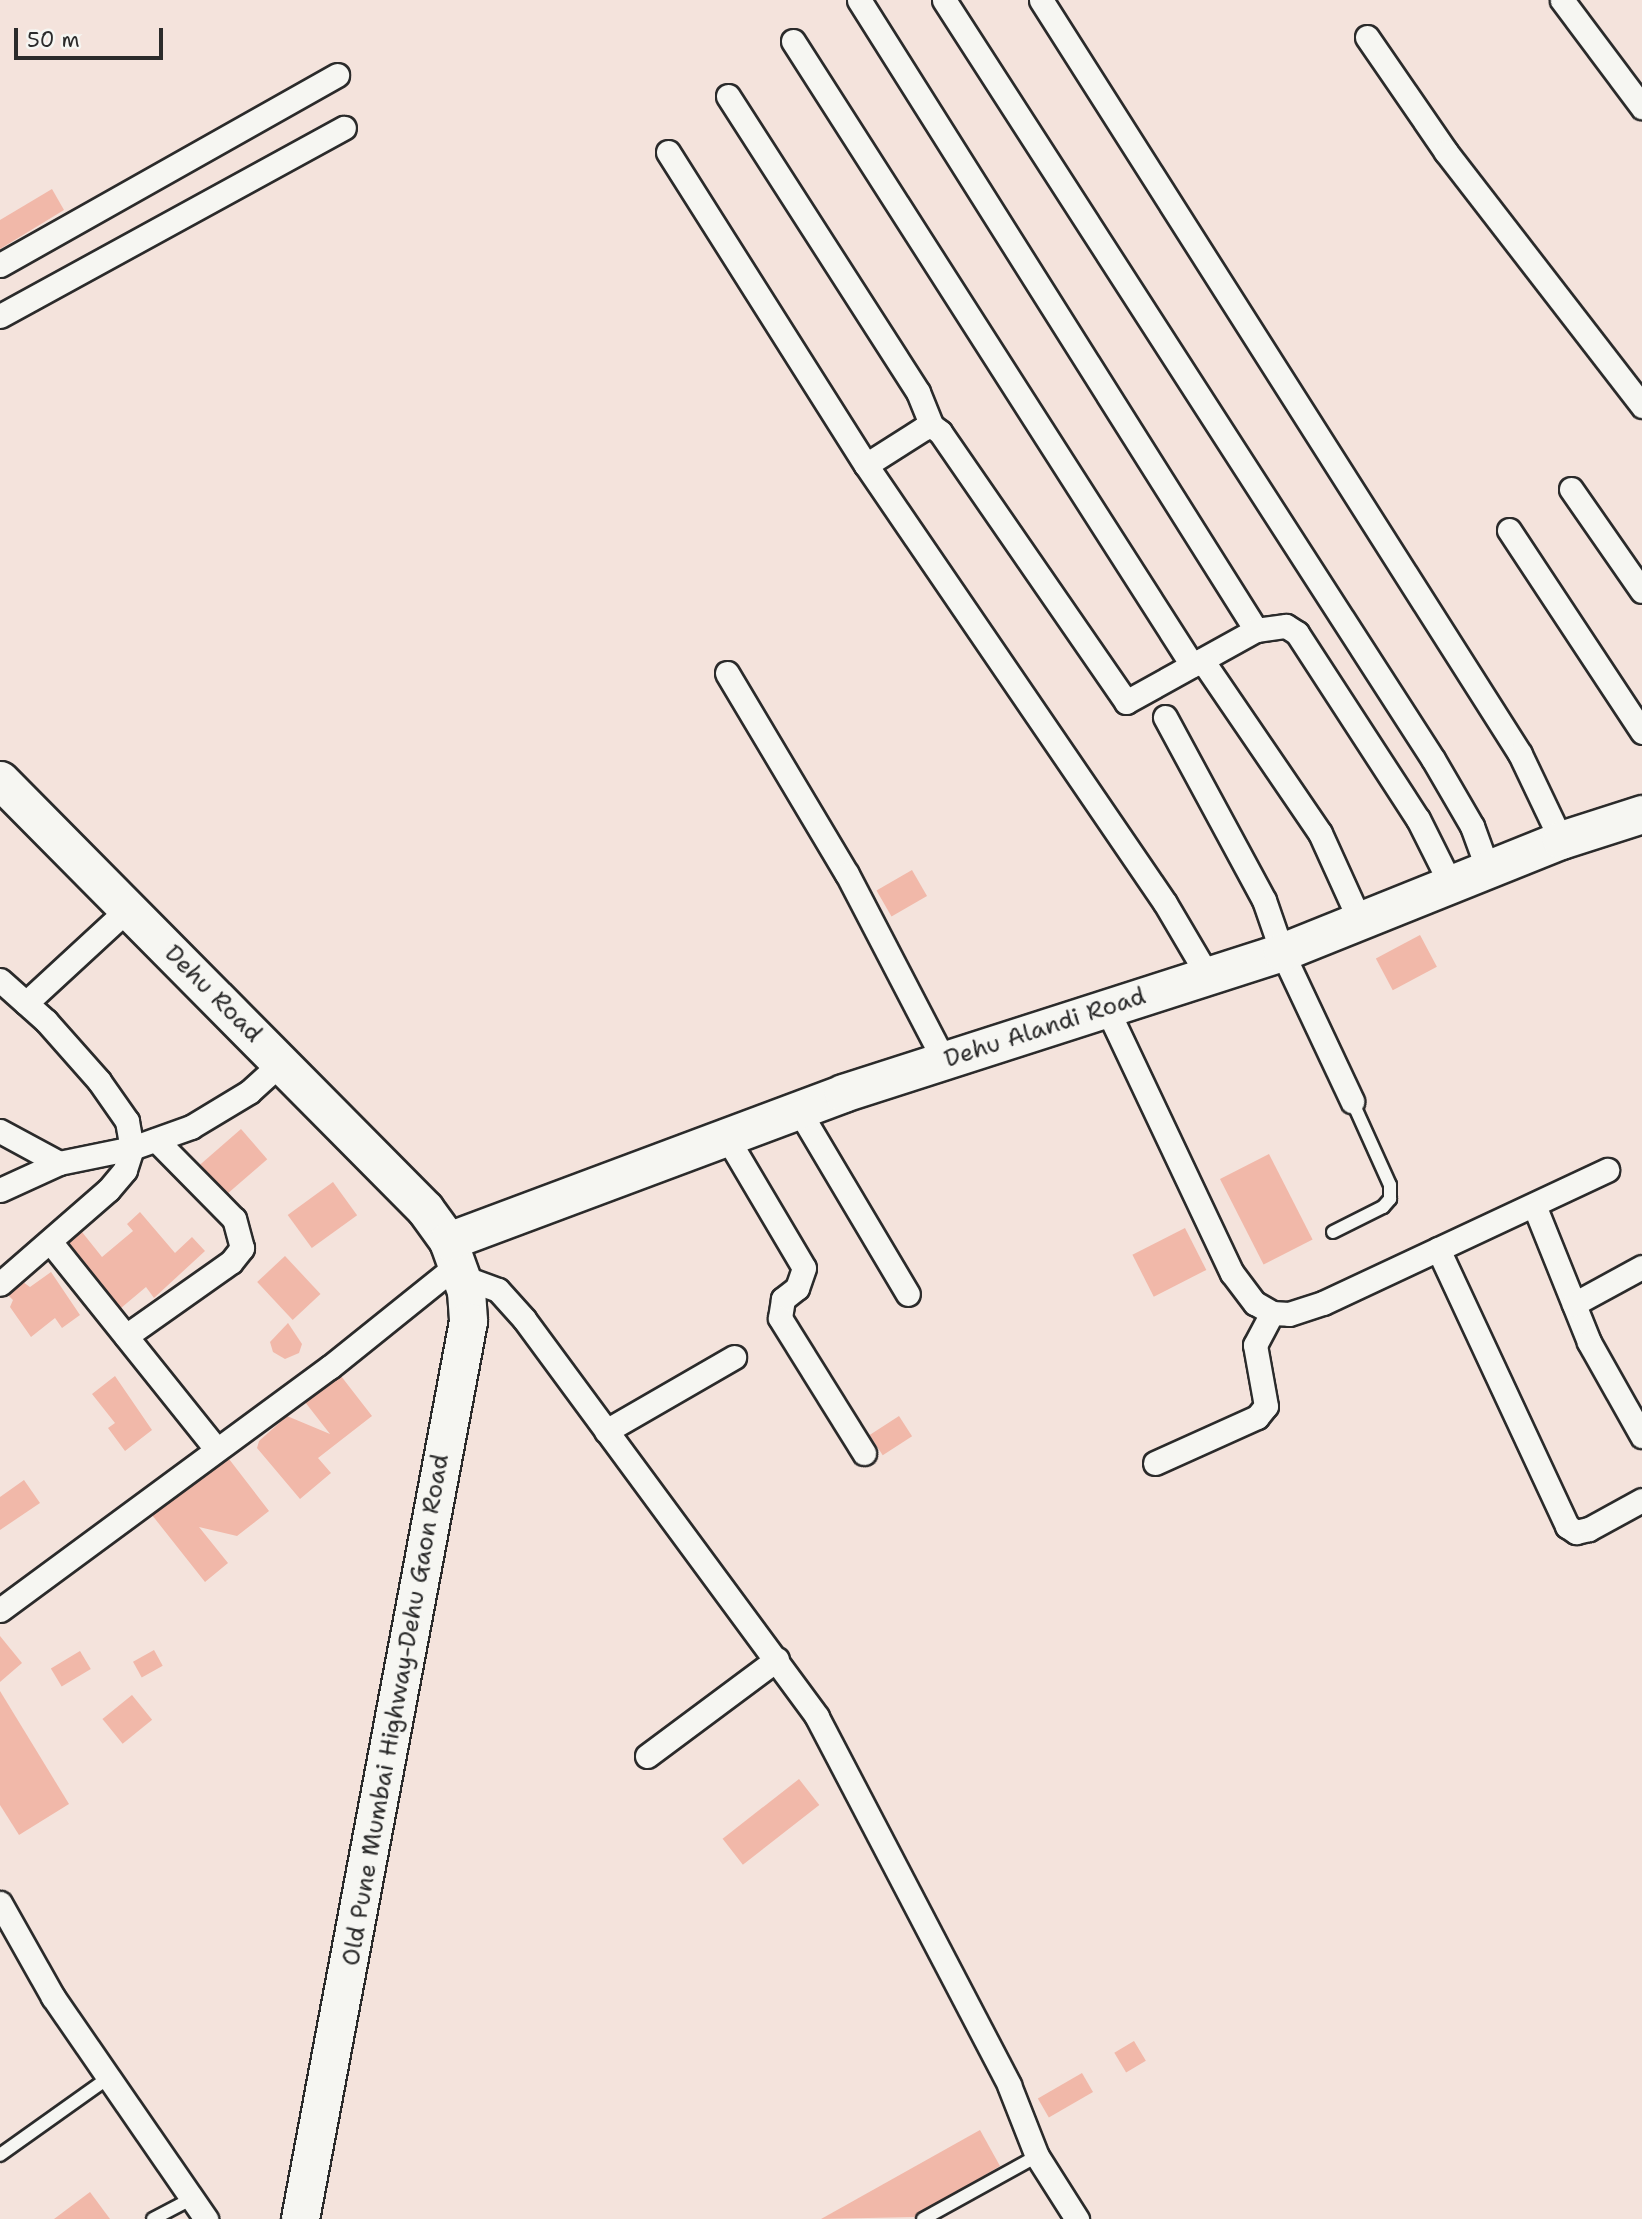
<!DOCTYPE html>
<html>
<head>
<meta charset="utf-8">
<style>
  body { margin:0 }
  #map { position:relative; width:1642px; height:2219px; overflow:hidden; background:#f4e3dc; font-family:"Shantell Sans",sans-serif }
  div>[style] { position:absolute }
  .building>* { inset:0; background:#f1b8a9; transform-origin:0 0 }
  .roads { filter:drop-shadow(2px 0 #2b2b2b) drop-shadow(-2px 0 #2b2b2b) drop-shadow(0 2px #2b2b2b) drop-shadow(0 -2px #2b2b2b) }
  .service>* { height:12px; margin:-6px; padding:0 6px; transform-origin:6px; border-radius:6px; background:#f6f6f2 }
  .minor>* { height:23px; margin:-11.5px; padding:0 11.5px; transform-origin:11.5px; border-radius:11.5px; background:#f6f6f2 }
  .primary>* { height:37px; margin:-18.5px; padding:0 18.5px; transform-origin:18.5px; border-radius:18.5px; background:#f6f6f2 }
  span { translate:-50% -50%; white-space:nowrap; text-align:center; line-height:1.15; -webkit-text-stroke:7px #f6f6f2; paint-order:stroke }
  .street-label { font-size:24px; color:#2b2b2b }
  .scale { position:absolute; left:14px; top:28px; width:149px; height:32px; box-sizing:border-box; border:4px solid #2b2b2b; border-top:0; padding-left:9px; font-size:21px; line-height:24px; white-space:nowrap; color:#2b2b2b; -webkit-text-stroke:5px #f6f6f2; paint-order:stroke }
</style>
</head>
<body>
<div id="map">
  <div class="building">
    <i style="clip-path:polygon(52px 189px,64px 210px,0 249px,0 220px)"></i>
    <i style="left:912px;top:870px;width:30px;height:41px;rotate:60deg"></i>
    <i style="left:1420px;top:935px;width:36px;height:50px;rotate:62deg"></i>
    <i style="left:241px;top:1129px;width:40px;height:54px;rotate:49deg"></i>
    <i style="left:1269px;top:1154px;width:96px;height:55px;rotate:63deg"></i>
    <i style="left:333px;top:1182px;width:41px;height:56px;rotate:54deg"></i>
    <i style="clip-path:polygon(140px 1212px,175px 1253px,192px 1237px,205px 1251px,154px 1298px,146px 1287px,121px 1308px,69px 1243px,82px 1232px,102px 1257px,133px 1231px,127px 1224px)"></i>
    <i style="left:1185px;top:1228px;width:47px;height:59px;rotate:63deg"></i>
    <i style="left:285px;top:1256px;width:52px;height:38px;rotate:47deg"></i>
    <i style="clip-path:polygon(51px 1272px,80px 1315px,62px 1328px,55px 1318px,31px 1337px,10px 1307px,13px 1300px,8px 1295px,23px 1282px,30px 1287px)"></i>
    <i style="clip-path:polygon(288px 1323px,302px 1344px,299px 1353px,285px 1359px,273px 1352px,270px 1342px)"></i>
    <i style="clip-path:polygon(115px 1376px,152px 1430px,125px 1451px,108px 1428px,115px 1423px,92px 1394px)"></i>
    <i style="clip-path:polygon(341px 1376px,372px 1416px,318px 1458px,331px 1473px,300px 1499px,257px 1448px,259px 1441px,287px 1416px,330px 1434px,305px 1402px)"></i>
    <i style="left:899px;top:1416px;width:24px;height:35px;rotate:57deg"></i>
    <i style="clip-path:polygon(229px 1459px,269px 1511px,237px 1536px,199px 1527px,228px 1563px,205px 1582px,152px 1515px)"></i>
    <i style="clip-path:polygon(24px 1480px,40px 1503px,0 1530px,0 1497px)"></i>
    <i style="clip-path:polygon(0 1636px,22px 1663px,0 1682px)"></i>
    <i style="left:154px;top:1650px;width:18px;height:24px;rotate:61deg"></i>
    <i style="left:80px;top:1651px;width:21px;height:34px;rotate:59deg"></i>
    <i style="clip-path:polygon(0 1691px,69px 1804px,19px 1835px,0 1805px)"></i>
    <i style="left:132px;top:1695px;width:32px;height:38px;rotate:51deg"></i>
    <i style="left:799px;top:1779px;width:33px;height:97px;rotate:52deg"></i>
    <i style="left:1134px;top:2041px;width:23px;height:23px;rotate:59deg"></i>
    <i style="left:1082px;top:2073px;width:22px;height:51px;rotate:60deg"></i>
    <i style="clip-path:polygon(980px 2130px,1000px 2166px,915px 2217px,821px 2219px)"></i>
    <i style="clip-path:polygon(90px 2192px,110px 2219px,54px 2219px)"></i>
  </div>
  <div class="roads">
    <div class="service">
      <i style="left:1333px;top:1232px;width:56px;rotate:-26.6deg"></i>
      <i style="left:1383px;top:1207px;width:11px;rotate:-49deg"></i>
      <i style="left:1390px;top:1199px;width:14px;rotate:-90deg"></i>
      <i style="left:1390px;top:1185px;width:92px;rotate:-114.3deg"></i>
      <i style="left:0;top:2155px;width:133px;rotate:-35.5deg"></i>
      <i style="left:153px;top:2219px;width:45px;rotate:-27.7deg"></i>
      <i style="left:923px;top:2219px;width:130px;rotate:-28.9deg"></i>
    </div>
    <div class="minor">
      <i style="left:859px;top:0;width:745px;rotate:57.78deg"></i>
      <i style="left:944px;top:0;width:903px;rotate:57.21deg"></i>
      <i style="left:1433px;top:759px;width:78px;rotate:59.8deg"></i>
      <i style="left:1472px;top:826px;width:47px;rotate:70deg"></i>
      <i style="left:1041px;top:0;width:893px;rotate:57.57deg"></i>
      <i style="left:1520px;top:754px;width:95px;rotate:64.5deg"></i>
      <i style="left:1562px;top:0;width:134px;rotate:53.2deg"></i>
      <i style="left:1367px;top:37px;width:140px;rotate:55.5deg"></i>
      <i style="left:1446px;top:152px;width:321px;rotate:52.3deg"></i>
      <i style="left:793px;top:41px;width:741px;rotate:57.4deg"></i>
      <i style="left:728px;top:96px;width:352px;rotate:57.3deg"></i>
      <i style="left:918px;top:392px;width:37px;rotate:68deg"></i>
      <i style="left:668px;top:152px;width:370px;rotate:57.7deg"></i>
      <i style="left:866px;top:465px;width:530px;rotate:55.68deg"></i>
      <i style="left:1165px;top:903px;width:85px;rotate:59.5deg"></i>
      <i style="left:0;top:265px;width:387px;rotate:-29.4deg"></i>
      <i style="left:0;top:316px;width:392px;rotate:-28.7deg"></i>
      <i style="left:866px;top:465px;width:69px;rotate:-32.5deg"></i>
      <i style="left:924px;top:428px;width:8px;rotate:-14deg"></i>
      <i style="left:932px;top:426px;width:10px;rotate:37deg"></i>
      <i style="left:940px;top:432px;width:328px;rotate:55.4deg"></i>
      <i style="left:1126px;top:702px;width:149px;rotate:-29deg"></i>
      <i style="left:1256px;top:630px;width:30px;rotate:-8deg"></i>
      <i style="left:1286px;top:626px;width:13px;rotate:32deg"></i>
      <i style="left:1297px;top:633px;width:222px;rotate:57deg"></i>
      <i style="left:1418px;top:819px;width:74px;rotate:63.4deg"></i>
      <i style="left:1571px;top:489px;width:124px;rotate:55.2deg"></i>
      <i style="left:1509px;top:530px;width:242px;rotate:56.6deg"></i>
      <i style="left:1202px;top:660px;width:209px;rotate:55.7deg"></i>
      <i style="left:1320px;top:833px;width:97px;rotate:65.6deg"></i>
      <i style="left:727px;top:673px;width:234px;rotate:59.2deg"></i>
      <i style="left:847px;top:874px;width:210px;rotate:62.5deg"></i>
      <i style="left:1165px;top:717px;width:208px;rotate:61.6deg"></i>
      <i style="left:1264px;top:900px;width:55px;rotate:70.9deg"></i>
      <i style="left:1282px;top:952px;width:165px;rotate:64.8deg"></i>
      <i style="left:0;top:980px;width:62px;rotate:41.7deg"></i>
      <i style="left:46px;top:1021px;width:80px;rotate:48.5deg"></i>
      <i style="left:99px;top:1081px;width:49px;rotate:55deg"></i>
      <i style="left:127px;top:1121px;width:27px;rotate:80deg"></i>
      <i style="left:132px;top:1148px;width:23px;rotate:108deg"></i>
      <i style="left:125px;top:1170px;width:26px;rotate:130deg"></i>
      <i style="left:108px;top:1190px;width:143px;rotate:139deg"></i>
      <i style="left:26px;top:1003px;width:139px;rotate:-42.7deg"></i>
      <i style="left:1107px;top:1009px;width:292px;rotate:64.7deg"></i>
      <i style="left:1232px;top:1273px;width:38px;rotate:53deg"></i>
      <i style="left:1255px;top:1303px;width:20px;rotate:30deg"></i>
      <i style="left:1272px;top:1313px;width:17px;rotate:3deg"></i>
      <i style="left:1289px;top:1314px;width:36px;rotate:-18deg"></i>
      <i style="left:1323px;top:1303px;width:314px;rotate:-25.1deg"></i>
      <i style="left:798px;top:1109px;width:215px;rotate:59.3deg"></i>
      <i style="left:0;top:1131px;width:67px;rotate:28.5deg"></i>
      <i style="left:726px;top:1136px;width:153px;rotate:59.4deg"></i>
      <i style="left:804px;top:1268px;width:21px;rotate:109deg"></i>
      <i style="left:797px;top:1288px;width:18px;rotate:142deg"></i>
      <i style="left:783px;top:1299px;width:19px;rotate:99deg"></i>
      <i style="left:780px;top:1318px;width:159px;rotate:58.1deg"></i>
      <i style="left:0;top:1190px;width:65px;rotate:-24.6deg"></i>
      <i style="left:59px;top:1163px;width:75px;rotate:-11.6deg"></i>
      <i style="left:132px;top:1148px;width:63px;rotate:-19.6deg"></i>
      <i style="left:191px;top:1127px;width:68px;rotate:-31.1deg"></i>
      <i style="left:249px;top:1092px;width:45px;rotate:-42.3deg"></i>
      <i style="left:1534px;top:1205px;width:148px;rotate:68.1deg"></i>
      <i style="left:1589px;top:1342px;width:108px;rotate:60.6deg"></i>
      <i style="left:52px;top:1244px;width:263px;rotate:51.3deg"></i>
      <i style="left:1438px;top:1249px;width:306px;rotate:65deg"></i>
      <i style="left:1567px;top:1526px;width:11px;rotate:34deg"></i>
      <i style="left:1576px;top:1532px;width:13px;rotate:-13deg"></i>
      <i style="left:1589px;top:1529px;width:60px;rotate:-28.7deg"></i>
      <i style="left:460px;top:1276px;width:40px;rotate:20.2deg"></i>
      <i style="left:498px;top:1290px;width:39px;rotate:48deg"></i>
      <i style="left:524px;top:1319px;width:494px;rotate:53.6deg"></i>
      <i style="left:817px;top:1717px;width:415px;rotate:62.4deg"></i>
      <i style="left:1009px;top:2085px;width:76px;rotate:68.5deg"></i>
      <i style="left:1037px;top:2156px;width:75px;rotate:57.6deg"></i>
      <i style="left:1574px;top:1304px;width:77px;rotate:-28.6deg"></i>
      <i style="left:126px;top:1336px;width:128px;rotate:-35.2deg"></i>
      <i style="left:231px;top:1262px;width:18px;rotate:-52deg"></i>
      <i style="left:242px;top:1248px;width:30px;rotate:-105deg"></i>
      <i style="left:234px;top:1219px;width:111px;rotate:-134.6deg"></i>
      <i style="left:606px;top:1431px;width:148px;rotate:-30deg"></i>
      <i style="left:1155px;top:1463px;width:112px;rotate:-24.3deg"></i>
      <i style="left:1257px;top:1417px;width:14px;rotate:-51deg"></i>
      <i style="left:1266px;top:1406px;width:62px;rotate:-100.2deg"></i>
      <i style="left:1255px;top:1345px;width:36px;rotate:-62deg"></i>
      <i style="left:0;top:1610px;width:410px;rotate:-36.4deg"></i>
      <i style="left:330px;top:1367px;width:163px;rotate:-38.8deg"></i>
      <i style="left:647px;top:1756px;width:162px;rotate:-36.7deg"></i>
      <i style="left:0;top:1903px;width:108px;rotate:60.6deg"></i>
      <i style="left:53px;top:1997px;width:270px;rotate:55.4deg"></i>
    </div>
    <div class="primary">
      <i style="left:0;top:780px;width:604px;rotate:45.27deg"></i>
      <i style="left:425px;top:1209px;width:39px;rotate:54deg"></i>
      <i style="left:448px;top:1241px;width:53px;rotate:70.2deg"></i>
      <i style="left:466px;top:1291px;width:30px;rotate:86deg"></i>
      <i style="left:468px;top:1321px;width:914px;rotate:100.6deg"></i>
      <i style="left:448px;top:1241px;width:422px;rotate:-20.5deg"></i>
      <i style="left:843px;top:1093px;width:461px;rotate:-17.8deg"></i>
      <i style="left:1282px;top:952px;width:301px;rotate:-21.9deg"></i>
      <i style="left:1561px;top:840px;width:85px;rotate:-17.8deg"></i>
    </div>
  </div>
  <div class="street-label">
    <span style="left:213px;top:994px;rotate:45deg">Dehu Road</span>
    <span style="left:1045px;top:1028px;rotate:-18deg">Dehu Alandi Road</span>
    <span style="left:396px;top:1710px;rotate:-80deg">Old Pune Mumbai Highway-Dehu Gaon Road</span>
  </div>
  <div class="scale">50 m</div>
</div>
</body>
</html>
